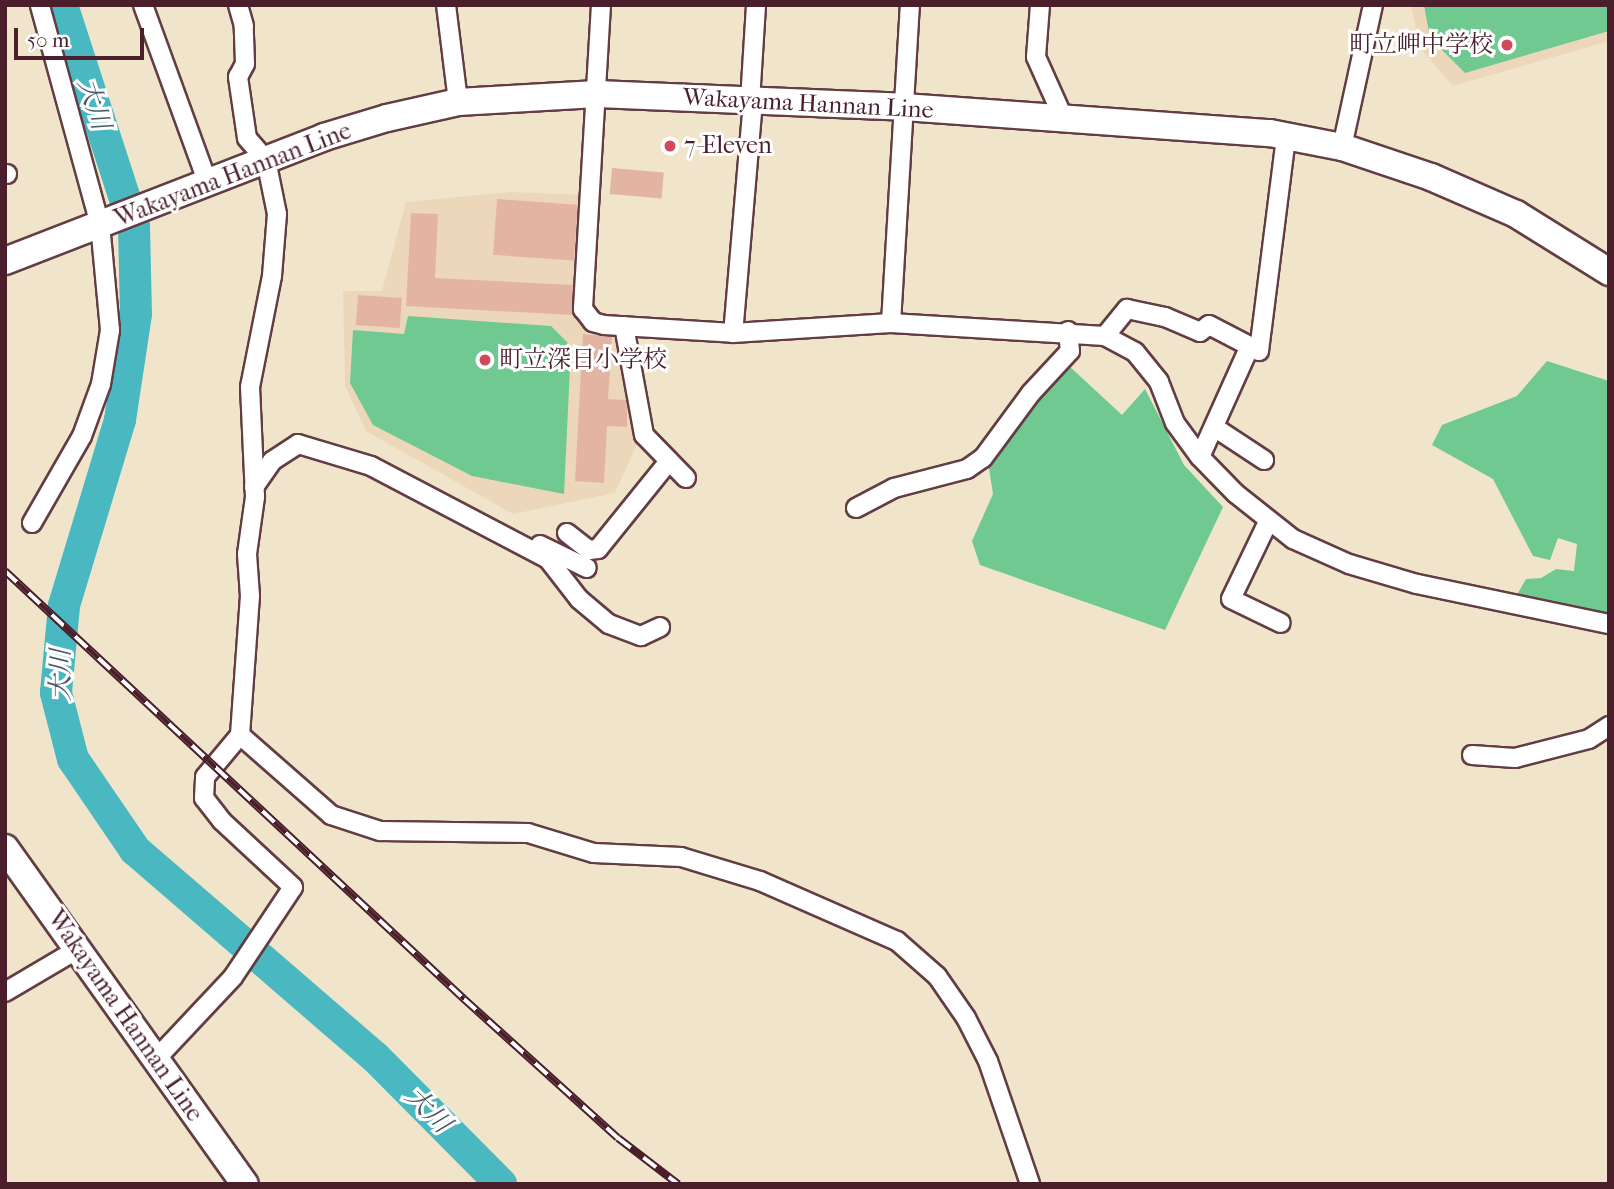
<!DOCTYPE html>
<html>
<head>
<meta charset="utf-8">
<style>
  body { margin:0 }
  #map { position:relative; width:1614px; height:1189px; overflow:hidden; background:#f0e5ca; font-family:"IM FELL French Canon","Noto Serif JP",serif }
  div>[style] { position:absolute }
  .built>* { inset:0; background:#edd7ba }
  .green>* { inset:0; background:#6fc990 }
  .river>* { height:32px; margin:-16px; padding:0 16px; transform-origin:16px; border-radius:16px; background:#49b8c1 }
  .building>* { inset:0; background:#e4b4a3; transform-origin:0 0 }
  .roads { filter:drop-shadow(2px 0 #633d43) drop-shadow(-2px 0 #633d43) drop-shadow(0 2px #633d43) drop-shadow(0 -2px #633d43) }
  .street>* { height:18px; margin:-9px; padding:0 9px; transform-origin:9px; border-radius:9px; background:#fff }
  .secondary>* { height:26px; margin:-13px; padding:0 13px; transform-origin:13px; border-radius:13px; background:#fff }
  .rail>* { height:8px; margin-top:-4px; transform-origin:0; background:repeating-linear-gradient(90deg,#fff 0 16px,#4a1f2b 0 32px); box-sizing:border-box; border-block:2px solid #4a1f2b }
  .dots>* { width:19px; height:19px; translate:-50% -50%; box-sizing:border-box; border:4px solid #fff; border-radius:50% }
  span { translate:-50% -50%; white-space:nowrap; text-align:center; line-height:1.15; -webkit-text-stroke:6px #fff; paint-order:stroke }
  .poi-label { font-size:24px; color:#4a1f2b }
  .right { translate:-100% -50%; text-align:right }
  .left { translate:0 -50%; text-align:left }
  .street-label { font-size:24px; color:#4a1f2b }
  .water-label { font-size:26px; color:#4a5c67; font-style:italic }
  .frame { position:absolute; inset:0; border:7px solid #4a1f2b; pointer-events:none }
  .scale { position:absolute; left:14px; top:28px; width:130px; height:32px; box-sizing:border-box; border:4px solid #4a1f2b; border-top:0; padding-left:9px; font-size:21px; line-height:24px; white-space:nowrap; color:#4a1f2b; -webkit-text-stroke:5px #fff; paint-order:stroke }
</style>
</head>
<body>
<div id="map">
  <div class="built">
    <i style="clip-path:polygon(1411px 5px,1609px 5px,1609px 41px,1453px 86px,1420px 48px)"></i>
    <i style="clip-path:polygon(508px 192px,585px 195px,577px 313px,622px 333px,639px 440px,615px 493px,513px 514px,366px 431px,345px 386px,343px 291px,382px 291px,406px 202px)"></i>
  </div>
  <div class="green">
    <i style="clip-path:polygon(1424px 5px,1609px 5px,1609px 31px,1465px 73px,1430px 38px)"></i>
    <i style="clip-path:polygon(408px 316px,551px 326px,571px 346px,564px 494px,472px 476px,373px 425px,350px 383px,353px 330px,404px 334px)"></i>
    <i style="clip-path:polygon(1547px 361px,1609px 381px,1609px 619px,1514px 600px,1526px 579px,1541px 578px,1556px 569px,1574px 571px,1577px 544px,1558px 538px,1550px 560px,1533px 556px,1493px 479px,1432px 445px,1442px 425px,1517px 396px)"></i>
    <i style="clip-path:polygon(1068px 365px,1122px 415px,1145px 389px,1184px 465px,1223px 507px,1165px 630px,980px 565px,972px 541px,993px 494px,988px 462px,1026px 408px)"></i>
  </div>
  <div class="river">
    <i style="left:62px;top:5px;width:233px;rotate:72deg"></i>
    <i style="left:134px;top:227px;width:87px;rotate:88.7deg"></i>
    <i style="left:136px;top:314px;width:107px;rotate:98.6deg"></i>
    <i style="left:120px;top:420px;width:194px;rotate:106.8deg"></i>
    <i style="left:64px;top:606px;width:87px;rotate:95.3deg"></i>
    <i style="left:56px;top:693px;width:68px;rotate:75.6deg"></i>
    <i style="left:73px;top:759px;width:110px;rotate:55.7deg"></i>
    <i style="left:135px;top:850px;width:317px;rotate:40.8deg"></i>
    <i style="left:375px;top:1057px;width:179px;rotate:45.2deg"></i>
  </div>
  <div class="building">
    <i style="left:612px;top:168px;width:52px;height:26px;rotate:5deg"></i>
    <i style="left:497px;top:199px;width:81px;height:56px;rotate:4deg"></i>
    <i style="clip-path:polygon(411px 213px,438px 214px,435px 278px,573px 285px,572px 315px,406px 306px)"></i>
    <i style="left:358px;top:295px;width:44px;height:30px;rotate:4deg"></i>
    <i style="clip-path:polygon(583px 334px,612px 337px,608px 399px,626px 400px,627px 408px,627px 427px,607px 426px,604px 483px,575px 481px)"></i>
  </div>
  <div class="roads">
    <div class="street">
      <i style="left:143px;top:5px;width:190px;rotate:70deg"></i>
      <i style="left:446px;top:5px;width:98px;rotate:82.9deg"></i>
      <i style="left:601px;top:5px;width:305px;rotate:93.4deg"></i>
      <i style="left:583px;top:309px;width:16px;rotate:52deg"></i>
      <i style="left:593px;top:322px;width:11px;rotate:15deg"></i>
      <i style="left:604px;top:325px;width:129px;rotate:3.5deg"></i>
      <i style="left:1040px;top:5px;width:52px;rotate:94.4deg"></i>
      <i style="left:1036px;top:57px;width:66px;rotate:65.8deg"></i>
      <i style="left:750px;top:101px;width:96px;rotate:-86.4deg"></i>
      <i style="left:753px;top:101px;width:233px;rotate:94.9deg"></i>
      <i style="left:733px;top:333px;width:158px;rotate:-3.6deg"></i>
      <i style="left:891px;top:323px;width:214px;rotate:3.5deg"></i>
      <i style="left:1105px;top:336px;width:34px;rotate:28deg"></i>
      <i style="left:1135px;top:352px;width:38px;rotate:51deg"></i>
      <i style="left:1159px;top:382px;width:44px;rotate:68.7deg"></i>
      <i style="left:1175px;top:423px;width:42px;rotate:53.7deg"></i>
      <i style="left:1200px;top:457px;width:50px;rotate:45.8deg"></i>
      <i style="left:1235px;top:493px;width:74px;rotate:38.4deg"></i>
      <i style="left:1293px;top:539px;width:61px;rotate:24.1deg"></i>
      <i style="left:1349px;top:564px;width:71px;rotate:16.4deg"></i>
      <i style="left:1417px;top:584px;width:196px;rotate:11.8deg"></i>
      <i style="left:1342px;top:147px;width:145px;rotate:-77.7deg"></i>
      <i style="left:5px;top:174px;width:2px"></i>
      <i style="left:891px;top:323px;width:319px;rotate:-86.6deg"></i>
      <i style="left:624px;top:326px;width:111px;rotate:79.6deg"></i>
      <i style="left:644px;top:435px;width:60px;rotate:45.7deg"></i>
      <i style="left:1105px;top:336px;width:35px;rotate:-51deg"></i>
      <i style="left:1127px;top:309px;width:39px;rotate:12deg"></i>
      <i style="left:1165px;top:317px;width:38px;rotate:23deg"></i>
      <i style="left:1200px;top:332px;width:11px;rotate:-38deg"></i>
      <i style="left:1209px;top:325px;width:56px;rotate:27.5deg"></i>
      <i style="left:1259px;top:351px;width:217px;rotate:-82.8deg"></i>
      <i style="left:1214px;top:427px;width:60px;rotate:33.4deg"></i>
      <i style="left:1200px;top:457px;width:122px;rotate:-65.8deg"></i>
      <i style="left:254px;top:487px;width:32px;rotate:-55deg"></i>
      <i style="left:272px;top:461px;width:31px;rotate:-33deg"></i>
      <i style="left:298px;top:444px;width:76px;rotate:16.8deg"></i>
      <i style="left:371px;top:466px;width:200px;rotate:27.7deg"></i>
      <i style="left:548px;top:559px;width:51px;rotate:52.2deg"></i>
      <i style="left:579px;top:599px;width:39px;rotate:40deg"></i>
      <i style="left:609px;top:624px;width:34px;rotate:21deg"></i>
      <i style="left:641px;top:636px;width:21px;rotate:-25deg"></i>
      <i style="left:856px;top:508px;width:43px;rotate:-27.8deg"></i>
      <i style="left:894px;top:488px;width:75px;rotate:-14.6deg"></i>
      <i style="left:967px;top:469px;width:19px;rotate:-35deg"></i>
      <i style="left:983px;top:458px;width:81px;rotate:-53.6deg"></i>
      <i style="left:1031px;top:393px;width:57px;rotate:-47.1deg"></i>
      <i style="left:1070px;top:351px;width:20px;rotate:-96deg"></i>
      <i style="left:1268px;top:522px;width:85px;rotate:115.7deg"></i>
      <i style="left:1231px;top:599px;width:55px;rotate:25.6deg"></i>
      <i style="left:32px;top:523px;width:100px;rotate:-60.1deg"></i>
      <i style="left:82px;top:436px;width:55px;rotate:-69.9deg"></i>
      <i style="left:101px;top:384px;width:55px;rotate:-80.5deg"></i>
      <i style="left:110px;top:330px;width:105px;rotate:-95.4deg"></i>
      <i style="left:100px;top:225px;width:228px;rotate:-105.3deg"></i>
      <i style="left:567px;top:533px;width:28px;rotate:38deg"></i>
      <i style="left:589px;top:550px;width:9px;rotate:-6deg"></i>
      <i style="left:598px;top:549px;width:113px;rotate:-51.1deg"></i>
      <i style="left:540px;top:545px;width:52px;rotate:26.1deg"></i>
      <i style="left:240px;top:735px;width:121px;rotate:41.3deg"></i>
      <i style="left:331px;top:815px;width:52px;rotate:18.1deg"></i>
      <i style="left:380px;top:831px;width:148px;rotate:0.8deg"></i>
      <i style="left:528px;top:833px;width:69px;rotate:16.9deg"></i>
      <i style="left:594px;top:853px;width:87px;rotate:2.6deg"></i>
      <i style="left:681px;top:857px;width:83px;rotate:16.9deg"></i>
      <i style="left:760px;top:881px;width:150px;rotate:23.7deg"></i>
      <i style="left:897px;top:941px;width:53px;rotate:41.2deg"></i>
      <i style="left:937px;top:976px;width:51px;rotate:55.4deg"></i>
      <i style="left:966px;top:1018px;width:48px;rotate:62.9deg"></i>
      <i style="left:988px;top:1061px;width:130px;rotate:71.1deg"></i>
      <i style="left:1472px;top:755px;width:43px;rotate:4deg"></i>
      <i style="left:1515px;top:758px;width:76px;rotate:-14.4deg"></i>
      <i style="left:1589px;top:739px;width:24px;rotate:-33deg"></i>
      <i style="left:5px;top:992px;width:85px;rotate:-30.5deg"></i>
      <i style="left:156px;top:1059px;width:112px;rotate:-46.8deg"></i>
      <i style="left:233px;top:977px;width:108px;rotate:-56.3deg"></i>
      <i style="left:293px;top:887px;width:97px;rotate:-137.1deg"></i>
      <i style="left:222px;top:821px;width:29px;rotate:-128deg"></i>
      <i style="left:204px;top:798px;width:21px;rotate:-87deg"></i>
      <i style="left:205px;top:777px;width:55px;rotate:-50.2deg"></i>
      <i style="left:240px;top:735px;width:139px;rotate:-85.9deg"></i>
      <i style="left:250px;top:596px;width:42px;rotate:-94.1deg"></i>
      <i style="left:247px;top:554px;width:58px;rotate:-82deg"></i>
      <i style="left:255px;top:497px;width:110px;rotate:-92.6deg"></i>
      <i style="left:250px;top:387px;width:113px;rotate:-78.8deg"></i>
      <i style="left:272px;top:276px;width:62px;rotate:-85.4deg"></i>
      <i style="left:277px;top:214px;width:55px;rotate:-101.5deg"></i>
      <i style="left:266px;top:160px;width:29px;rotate:-131deg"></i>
      <i style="left:247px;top:138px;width:62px;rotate:-98.4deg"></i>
      <i style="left:238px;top:77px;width:15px;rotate:-62deg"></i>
      <i style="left:245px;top:64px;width:38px;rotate:-92deg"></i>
      <i style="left:244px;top:26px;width:22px;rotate:-106deg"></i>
    </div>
    <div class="secondary">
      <i style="left:5px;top:261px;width:342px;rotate:-21.2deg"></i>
      <i style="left:324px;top:137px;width:66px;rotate:-16.8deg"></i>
      <i style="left:387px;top:118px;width:73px;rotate:-12.7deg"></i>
      <i style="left:458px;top:102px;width:139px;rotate:-3.3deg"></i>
      <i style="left:597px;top:94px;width:307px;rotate:2.4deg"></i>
      <i style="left:904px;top:107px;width:367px;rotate:4.1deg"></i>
      <i style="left:1270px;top:133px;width:73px;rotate:11deg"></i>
      <i style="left:1342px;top:147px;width:94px;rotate:18.6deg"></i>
      <i style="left:1431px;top:177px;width:93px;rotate:23.5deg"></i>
      <i style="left:1516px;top:214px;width:110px;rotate:31.9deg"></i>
      <i style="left:5px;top:848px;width:413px;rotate:54.5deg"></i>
    </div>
  </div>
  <div class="rail">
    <i style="left:5px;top:571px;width:628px;rotate:43deg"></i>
    <i style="left:464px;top:999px;width:207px;rotate:42.1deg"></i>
    <i style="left:618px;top:1138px;width:76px;rotate:37.5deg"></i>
  </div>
  <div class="dots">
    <i style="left:1507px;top:45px;background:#d1495b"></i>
    <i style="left:670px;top:146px;background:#d1495b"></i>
    <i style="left:485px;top:360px;background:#d1495b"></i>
  </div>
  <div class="poi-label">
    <span class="right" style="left:1493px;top:45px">町立岬中学校</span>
    <span class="left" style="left:684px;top:146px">7-Eleven</span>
    <span class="left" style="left:499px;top:360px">町立深日小学校</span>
  </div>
  <div class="street-label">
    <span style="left:808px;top:104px;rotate:3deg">Wakayama Hannan Line</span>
    <span style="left:233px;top:175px;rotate:-21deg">Wakayama Hannan Line</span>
    <span style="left:125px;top:1016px;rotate:55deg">Wakayama Hannan Line</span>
  </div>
  <div class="water-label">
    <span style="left:94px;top:104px;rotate:72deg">大川</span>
    <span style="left:61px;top:675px;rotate:-90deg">大川</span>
    <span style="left:428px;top:1110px;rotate:45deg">大川</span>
  </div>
  <div class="frame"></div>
  <div class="scale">50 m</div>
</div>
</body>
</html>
